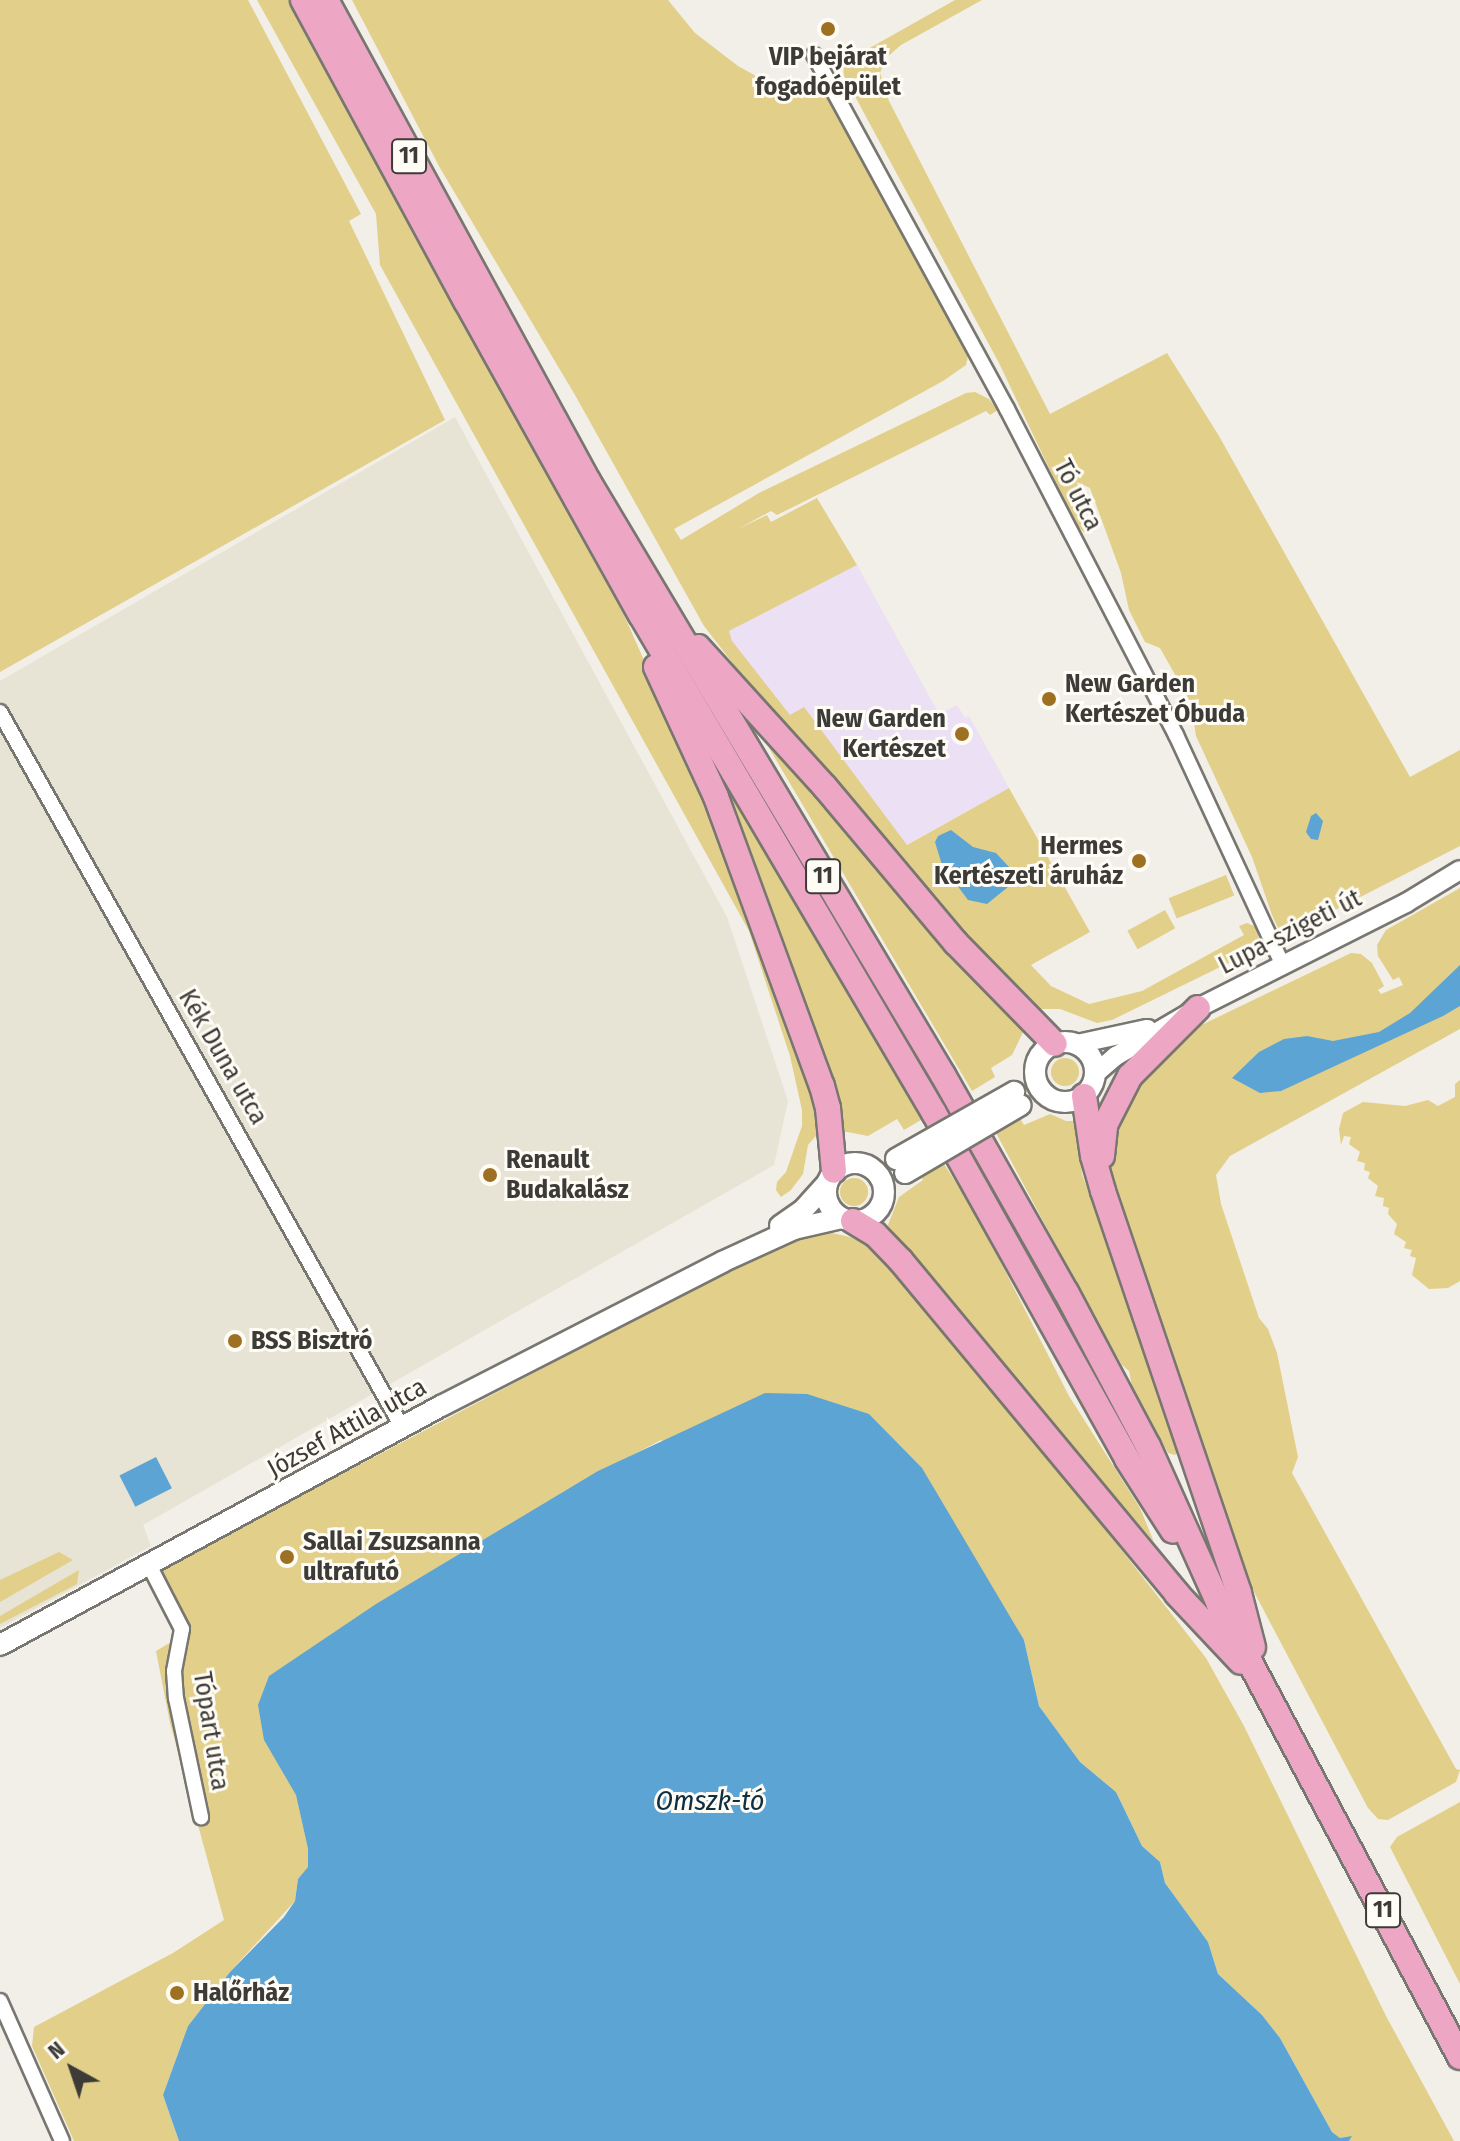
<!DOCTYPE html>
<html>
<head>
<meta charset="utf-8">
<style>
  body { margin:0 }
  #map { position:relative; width:1460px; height:2141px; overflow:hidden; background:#f1efe7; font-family:"Fira Sans Condensed",sans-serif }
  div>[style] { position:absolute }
  .commercial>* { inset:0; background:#ebe0f4 }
  .built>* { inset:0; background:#e7e3d5 }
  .green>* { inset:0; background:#e2cf8a; transform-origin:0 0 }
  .round { border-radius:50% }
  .water>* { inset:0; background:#5ca4d4; transform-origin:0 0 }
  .roads { filter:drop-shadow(2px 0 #787670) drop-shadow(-2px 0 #787670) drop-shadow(0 2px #787670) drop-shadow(0 -2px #787670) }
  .minor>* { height:14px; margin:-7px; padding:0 7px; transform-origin:7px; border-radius:7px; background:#fff }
  .tertiary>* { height:18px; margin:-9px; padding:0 9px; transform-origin:9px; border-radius:9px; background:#fff }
  .secondary>* { height:20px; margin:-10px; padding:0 10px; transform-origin:10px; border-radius:10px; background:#fff }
  .secondary>.ring { margin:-10px; padding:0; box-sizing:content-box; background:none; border:20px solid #fff; border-radius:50% }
  .primary>* { height:24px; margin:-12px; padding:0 12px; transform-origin:12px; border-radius:12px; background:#eea6c5 }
  .bridges { filter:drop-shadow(2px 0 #787670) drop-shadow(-2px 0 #787670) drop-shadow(0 2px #787670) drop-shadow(0 -2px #787670) }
  .secondary-bridge>* { height:20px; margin:-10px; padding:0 10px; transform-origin:10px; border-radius:10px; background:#fff }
  .dots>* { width:22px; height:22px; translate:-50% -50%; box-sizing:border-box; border:4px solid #fefcf5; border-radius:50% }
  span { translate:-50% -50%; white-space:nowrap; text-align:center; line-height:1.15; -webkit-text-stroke:6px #fefcf5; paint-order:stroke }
  .shield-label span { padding:2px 6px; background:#fefcf5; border:2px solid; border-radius:6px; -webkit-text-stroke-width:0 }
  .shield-label { font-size:24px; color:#3c3b38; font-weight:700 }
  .poi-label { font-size:26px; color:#3c3b38; font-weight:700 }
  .left { translate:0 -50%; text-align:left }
  .right { translate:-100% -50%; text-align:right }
  .street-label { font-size:26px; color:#3c3b38 }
  .water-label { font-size:28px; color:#0e2e42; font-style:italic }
  .north { position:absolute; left:32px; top:2029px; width:80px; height:80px; -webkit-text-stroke:6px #fefcf5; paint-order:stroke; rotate:320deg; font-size:22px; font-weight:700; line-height:32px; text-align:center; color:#3c3b38 }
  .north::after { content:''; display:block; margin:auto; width:28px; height:36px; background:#3c3b38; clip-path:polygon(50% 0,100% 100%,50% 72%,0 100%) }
</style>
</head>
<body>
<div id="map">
  <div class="commercial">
    <i style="clip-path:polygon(857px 565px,939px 714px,957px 705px,965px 718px,969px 716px,1009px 788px,899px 849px,719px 636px)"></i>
  </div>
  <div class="built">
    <i style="clip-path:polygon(455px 417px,727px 917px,788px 1101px,774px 1165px,143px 1525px,151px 1546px,0 1628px,0 681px)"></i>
  </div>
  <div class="green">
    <i style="clip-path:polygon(0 0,248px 0,361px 214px,349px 221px,445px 420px,0 672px)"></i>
    <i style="clip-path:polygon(257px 0,295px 0,489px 371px,624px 615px,737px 871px,793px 1033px,821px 1130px,808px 1145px,803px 1174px,791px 1190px,781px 1197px,776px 1190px,777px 1182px,786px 1172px,802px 1126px,802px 1110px,790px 1056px,749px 931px,380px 265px,376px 214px)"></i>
    <i style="clip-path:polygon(352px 0,668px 0,695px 33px,738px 66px,785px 92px,826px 91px,969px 351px,966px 365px,943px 381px,674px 529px,681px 540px,759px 493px,966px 393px,975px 392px,989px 399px,998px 410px,990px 415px,986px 411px,777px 515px,771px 511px,738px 529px,767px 515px,771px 522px,817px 498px,857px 565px,729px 631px,732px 641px,790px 715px,804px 707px,907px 845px,1009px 788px,1090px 932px,1031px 965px,1051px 986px,1089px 1004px,1142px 991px,1244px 935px,1239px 926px,1247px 923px,1256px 927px,1259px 939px,1255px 950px,1112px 1020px,1097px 1023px,1060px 1009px,1038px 1009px,1023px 1000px,956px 931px,795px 744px,704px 626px,575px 395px,440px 168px)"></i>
    <i style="clip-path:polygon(955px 0,982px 0,901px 45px,886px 58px,880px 73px,889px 101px,1050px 414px,1167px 353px,1219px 436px,1410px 777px,1460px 750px,1460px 846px,1290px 933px,1279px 930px,1272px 915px,1252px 857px,1196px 736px,1191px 703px,1160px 648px,1145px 642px,1129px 610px,1121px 573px,1090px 488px,1077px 482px,1087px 535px,1076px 525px,999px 363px,844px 76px,843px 63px)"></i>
    <i style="clip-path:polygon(770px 742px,1029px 1020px,1012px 1055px,991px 1068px,995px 1077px,972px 1091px,769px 748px)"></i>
    <i style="clip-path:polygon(736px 791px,931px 1114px,904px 1130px,897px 1119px,868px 1136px,837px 1130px,785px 951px,728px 796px)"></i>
    <i style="left:1226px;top:875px;width:22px;height:62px;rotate:68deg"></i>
    <i style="clip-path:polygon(1460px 888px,1460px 1029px,1230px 1156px,1216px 1175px,1221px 1204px,1259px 1318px,1268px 1329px,1277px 1353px,1298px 1457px,1292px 1473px,1456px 1769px,1460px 1770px,1456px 1782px,1388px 1820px,1378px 1819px,1368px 1808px,1243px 1571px,1109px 1179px,1109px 1145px,1134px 1080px,1187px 1032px,1351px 953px,1361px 954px,1372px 963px,1384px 986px,1378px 990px,1381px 994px,1403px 985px,1399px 977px,1393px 980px,1378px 956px,1377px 945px,1386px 930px)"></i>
    <i style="left:1165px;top:910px;width:21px;height:43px;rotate:61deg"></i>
    <i class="round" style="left:1051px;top:1058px;width:28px;height:28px"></i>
    <i style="clip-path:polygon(1460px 1080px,1460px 1281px,1448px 1288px,1429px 1289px,1412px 1275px,1416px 1258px,1410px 1256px,1412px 1250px,1404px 1248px,1406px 1242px,1394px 1234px,1397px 1224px,1388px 1214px,1389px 1208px,1383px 1206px,1384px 1198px,1375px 1196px,1378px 1186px,1368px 1178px,1370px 1172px,1364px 1170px,1365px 1163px,1357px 1161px,1360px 1152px,1349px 1144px,1351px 1137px,1344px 1136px,1341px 1145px,1339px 1129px,1343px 1113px,1363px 1102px,1405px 1106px,1428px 1100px,1438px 1106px,1455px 1097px,1455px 1084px)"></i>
    <i style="clip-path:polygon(1050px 1114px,1066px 1121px,1078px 1121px,1082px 1174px,1180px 1450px,1175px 1455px,1168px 1453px,1132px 1386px,1129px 1371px,1122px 1365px,1090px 1309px,994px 1129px,1018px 1115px,1024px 1125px)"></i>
    <i style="clip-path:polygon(942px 1161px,975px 1212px,1069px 1396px,1140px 1508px,1154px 1542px,886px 1230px,899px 1197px,923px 1180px,919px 1173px)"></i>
    <i class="round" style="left:840px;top:1178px;width:28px;height:28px"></i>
    <i style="clip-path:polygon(818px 1230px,850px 1237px,878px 1250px,932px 1308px,1206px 1658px,1244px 1726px,1386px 2016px,1454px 2141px,1349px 2141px,1351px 2137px,1340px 2138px,1332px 2132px,1280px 2038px,1262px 2015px,1218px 1974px,1208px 1942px,1165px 1883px,1160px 1862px,1142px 1846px,1116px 1792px,1080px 1762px,1039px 1706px,1024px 1640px,661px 1440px,563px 1492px,264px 1739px,296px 1794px,308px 1849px,308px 1868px,298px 1879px,295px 1901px,230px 1972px,188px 2026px,163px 2095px,179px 2141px,74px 2141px,32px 2046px,34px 2027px,173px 1953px,224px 1920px,170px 1723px,156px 1651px,178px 1638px,148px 1576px,777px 1245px)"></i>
    <i style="clip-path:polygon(59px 1552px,73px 1560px,0 1602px,0 1580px)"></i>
    <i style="clip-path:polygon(79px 1570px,77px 1584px,0 1624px,0 1616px)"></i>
    <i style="clip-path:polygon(1460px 1802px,1460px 1984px,1390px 1847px,1397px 1837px)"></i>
  </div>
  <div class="water">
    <i style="clip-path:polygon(1316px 813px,1323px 821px,1318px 840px,1311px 839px,1306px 832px,1311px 816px)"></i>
    <i style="clip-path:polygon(951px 830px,973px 847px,996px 853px,1009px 867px,1008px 887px,987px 904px,968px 900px,942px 865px,935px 842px,938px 836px)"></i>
    <i style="clip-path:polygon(1460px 965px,1460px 1006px,1443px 1016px,1281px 1091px,1260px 1093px,1232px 1078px,1259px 1052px,1284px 1039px,1307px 1036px,1333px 1041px,1379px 1032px,1410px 1013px)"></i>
    <i style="clip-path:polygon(765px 1393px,807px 1394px,869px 1414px,922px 1468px,1024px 1640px,1039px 1706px,1080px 1762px,1116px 1792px,1142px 1846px,1160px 1862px,1165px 1883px,1208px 1942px,1218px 1974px,1262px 2015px,1280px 2038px,1332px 2132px,1340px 2138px,1352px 2136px,1349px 2141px,179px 2141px,163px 2095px,188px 2026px,230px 1972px,284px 1917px,295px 1901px,298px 1879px,308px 1867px,308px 1849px,296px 1795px,264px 1740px,258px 1705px,269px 1676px,376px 1604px,598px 1471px)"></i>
    <i style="left:156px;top:1457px;width:35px;height:41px;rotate:63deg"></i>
  </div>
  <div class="roads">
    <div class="minor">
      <i style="left:814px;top:55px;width:403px;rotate:61.4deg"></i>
      <i style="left:1007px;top:409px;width:367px;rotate:62.6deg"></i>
      <i style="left:1176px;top:735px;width:254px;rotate:65.1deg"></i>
      <i style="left:0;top:712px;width:820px;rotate:60.65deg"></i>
      <i style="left:149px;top:1565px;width:72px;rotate:62.7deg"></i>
      <i style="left:182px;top:1629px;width:43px;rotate:100.8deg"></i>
      <i style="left:174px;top:1671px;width:27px;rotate:86deg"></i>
      <i style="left:176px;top:1698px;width:122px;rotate:78.1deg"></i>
      <i style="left:0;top:2001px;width:153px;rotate:66.1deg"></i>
    </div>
    <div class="tertiary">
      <i style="left:1077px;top:1044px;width:72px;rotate:-12.1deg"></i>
      <i style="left:1095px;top:1074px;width:28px;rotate:-41deg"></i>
      <i style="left:1116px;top:1056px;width:95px;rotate:-30.3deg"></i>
      <i style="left:1198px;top:1008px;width:233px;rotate:-26.8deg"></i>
      <i style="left:1406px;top:903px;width:63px;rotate:-31.4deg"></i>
    </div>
    <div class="secondary">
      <i class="ring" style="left:1035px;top:1042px;width:40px;height:40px"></i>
      <i class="ring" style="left:826px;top:1163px;width:38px;height:38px"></i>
      <i style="left:780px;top:1226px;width:28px;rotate:-35deg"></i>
      <i style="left:803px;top:1210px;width:36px;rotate:-48deg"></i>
      <i style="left:0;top:1645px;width:502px;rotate:-28.46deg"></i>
      <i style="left:441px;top:1406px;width:316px;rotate:-27.1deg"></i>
      <i style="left:722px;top:1262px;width:79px;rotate:-24.6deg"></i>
      <i style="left:794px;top:1229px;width:49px;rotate:-12.9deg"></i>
    </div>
    <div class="primary">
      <i style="left:303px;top:0;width:342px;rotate:61.6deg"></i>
      <i style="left:466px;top:301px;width:359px;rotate:60.9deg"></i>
      <i style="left:641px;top:615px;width:578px;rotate:59.53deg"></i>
      <i style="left:934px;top:1113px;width:396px;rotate:60.8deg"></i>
      <i style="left:1127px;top:1459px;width:85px;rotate:57.4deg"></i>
      <i style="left:326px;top:0;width:548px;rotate:61.42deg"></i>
      <i style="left:588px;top:481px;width:692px;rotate:59.14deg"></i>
      <i style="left:943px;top:1075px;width:249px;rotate:60.5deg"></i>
      <i style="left:1066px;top:1292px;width:174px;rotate:62deg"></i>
      <i style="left:1148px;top:1446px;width:173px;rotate:65.8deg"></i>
      <i style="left:1219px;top:1604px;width:513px;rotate:61.99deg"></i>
      <i style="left:698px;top:647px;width:189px;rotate:47.8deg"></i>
      <i style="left:825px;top:787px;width:204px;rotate:50deg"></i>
      <i style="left:956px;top:943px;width:141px;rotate:45.6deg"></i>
      <i style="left:656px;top:667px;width:143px;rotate:65.2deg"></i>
      <i style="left:716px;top:797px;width:308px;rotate:69.9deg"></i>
      <i style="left:822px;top:1086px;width:23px;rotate:75deg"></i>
      <i style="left:828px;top:1108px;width:63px;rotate:84.6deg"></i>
      <i style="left:1084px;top:1096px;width:61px;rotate:81.5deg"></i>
      <i style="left:1093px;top:1156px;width:36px;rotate:74deg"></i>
      <i style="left:1103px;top:1191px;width:424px;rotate:71.3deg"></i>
      <i style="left:1239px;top:1593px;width:56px;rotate:75.5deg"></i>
      <i style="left:1102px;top:1156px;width:31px;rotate:-84deg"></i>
      <i style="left:1105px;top:1125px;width:55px;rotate:-63deg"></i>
      <i style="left:1130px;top:1076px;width:96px;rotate:-45deg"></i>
      <i style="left:853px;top:1221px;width:26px;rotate:31deg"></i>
      <i style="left:875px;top:1234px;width:37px;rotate:46deg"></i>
      <i style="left:901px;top:1261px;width:433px;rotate:50.3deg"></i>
      <i style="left:1177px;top:1594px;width:93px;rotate:46.7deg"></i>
    </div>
  </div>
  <div class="bridges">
    <div class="secondary-bridge">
      <i style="left:896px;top:1159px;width:136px;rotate:-29.6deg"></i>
      <i style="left:905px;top:1173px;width:134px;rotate:-30.4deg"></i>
    </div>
  </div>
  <div class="dots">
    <i style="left:828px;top:29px;background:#9e7022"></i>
    <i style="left:1049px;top:699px;background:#9e7022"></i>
    <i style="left:962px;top:734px;background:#9e7022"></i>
    <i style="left:1139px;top:861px;background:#9e7022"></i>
    <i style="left:490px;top:1175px;background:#9e7022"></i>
    <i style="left:235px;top:1341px;background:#9e7022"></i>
    <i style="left:287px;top:1557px;background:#9e7022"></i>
    <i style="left:177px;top:1993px;background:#9e7022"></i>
  </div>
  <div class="shield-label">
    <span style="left:409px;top:156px">11</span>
    <span style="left:823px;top:876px">11</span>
    <span style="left:1383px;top:1910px">11</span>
  </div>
  <div class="poi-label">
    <span style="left:828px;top:72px">VIP bejárat<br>fogadóépület</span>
    <span class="left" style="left:1065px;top:699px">New Garden<br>Kertészet Óbuda</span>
    <span class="right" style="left:946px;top:734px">New Garden<br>Kertészet</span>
    <span class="right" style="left:1123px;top:861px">Hermes<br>Kertészeti áruház</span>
    <span class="left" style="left:506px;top:1175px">Renault<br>Budakalász</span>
    <span class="left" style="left:251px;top:1341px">BSS Bisztró</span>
    <span class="left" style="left:303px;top:1557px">Sallai Zsuzsanna<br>ultrafutó</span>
    <span class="left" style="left:193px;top:1993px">Halőrház</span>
  </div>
  <div class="street-label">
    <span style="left:1078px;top:495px;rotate:63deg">Tó utca</span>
    <span style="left:1290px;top:932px;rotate:-27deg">Lupa-szigeti út</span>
    <span style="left:223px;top:1057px;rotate:60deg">Kék Duna utca</span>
    <span style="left:347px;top:1428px;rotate:-29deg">József Attila utca</span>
    <span style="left:211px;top:1731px;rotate:81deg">Tópart utca</span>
  </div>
  <div class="water-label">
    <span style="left:710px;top:1801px">Omszk-tó</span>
  </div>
  <div class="north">N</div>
</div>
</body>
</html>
